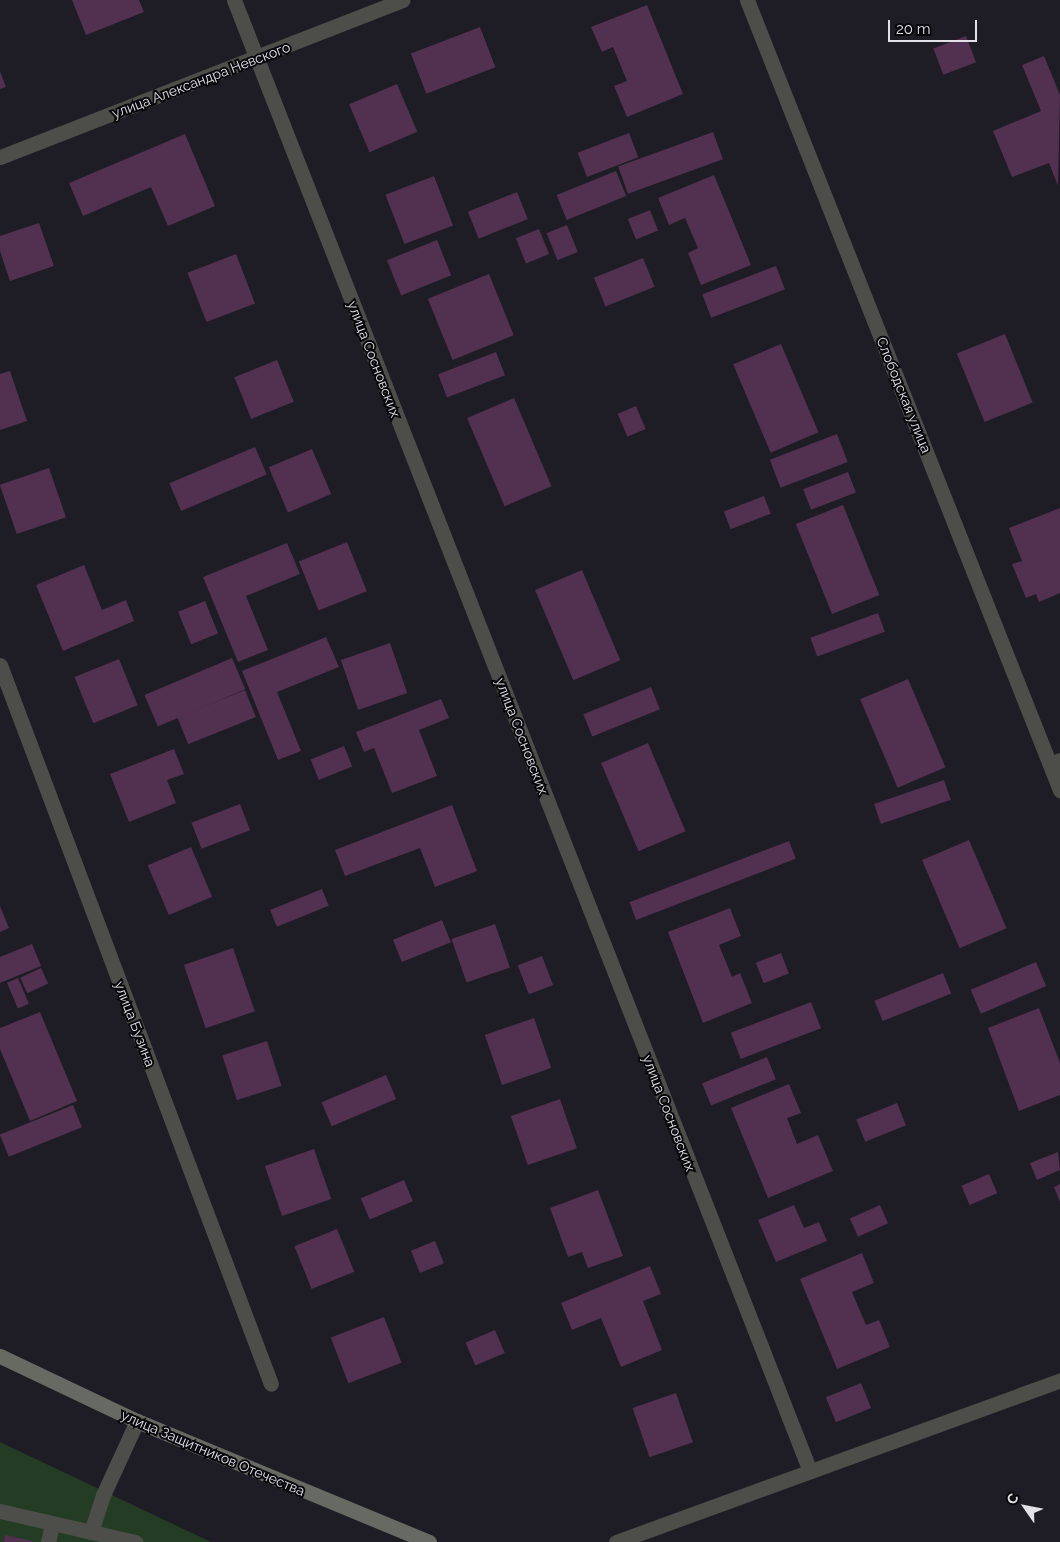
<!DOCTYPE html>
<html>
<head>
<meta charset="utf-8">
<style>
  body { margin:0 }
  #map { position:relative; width:1060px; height:1542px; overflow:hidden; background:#1e1c25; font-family:Raleway,sans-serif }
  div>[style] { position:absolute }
  .green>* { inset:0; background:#243b24 }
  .building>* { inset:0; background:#523050; transform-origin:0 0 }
  .lane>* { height:15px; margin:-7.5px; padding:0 7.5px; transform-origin:7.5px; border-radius:7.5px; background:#4d4e49 }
  .street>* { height:15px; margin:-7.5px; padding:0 7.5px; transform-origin:7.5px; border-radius:7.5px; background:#4d4e49 }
  .secondary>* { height:15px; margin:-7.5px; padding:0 7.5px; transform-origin:7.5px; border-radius:7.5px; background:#676a62 }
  span { translate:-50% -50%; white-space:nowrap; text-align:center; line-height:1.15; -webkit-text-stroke:4px #08070b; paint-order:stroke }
  .street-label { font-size:14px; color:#e2e1e8 }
  .north { position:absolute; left:1000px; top:1482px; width:50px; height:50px; -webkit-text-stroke:4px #08070b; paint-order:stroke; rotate:303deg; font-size:14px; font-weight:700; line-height:20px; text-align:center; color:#e2e1e8 }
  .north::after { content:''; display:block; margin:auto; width:18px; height:22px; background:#e2e1e8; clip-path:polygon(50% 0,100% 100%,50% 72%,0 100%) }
  .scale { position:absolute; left:888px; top:20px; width:89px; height:22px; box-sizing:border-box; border:2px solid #e2e1e8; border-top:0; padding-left:6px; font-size:15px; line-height:18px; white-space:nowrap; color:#e2e1e8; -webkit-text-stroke:4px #08070b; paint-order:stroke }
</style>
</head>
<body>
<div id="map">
  <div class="green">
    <i style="clip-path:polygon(0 1442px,211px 1542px,0 1542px)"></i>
  </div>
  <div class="building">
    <i style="clip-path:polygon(72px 0,139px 0,144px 12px,86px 35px)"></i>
    <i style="clip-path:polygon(647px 5px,683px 94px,627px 117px,614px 86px,627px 81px,613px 47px,602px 52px,591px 27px)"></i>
    <i style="left:480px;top:27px;width:43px;height:74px;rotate:69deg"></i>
    <i style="left:966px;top:36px;width:28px;height:35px;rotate:69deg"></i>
    <i style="clip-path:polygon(1044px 56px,1060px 95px,1058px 186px,1049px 163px,1012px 177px,993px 131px,1041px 111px,1022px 65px)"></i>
    <i style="clip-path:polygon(0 71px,6px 87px,0 89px)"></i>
    <i style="left:397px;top:84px;width:52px;height:52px;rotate:67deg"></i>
    <i style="left:713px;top:132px;width:29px;height:101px;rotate:70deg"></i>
    <i style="left:629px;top:133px;width:26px;height:55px;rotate:69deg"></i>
    <i style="clip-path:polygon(185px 134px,215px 206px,168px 226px,151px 187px,83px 216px,69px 183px)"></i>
    <i style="left:616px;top:171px;width:27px;height:64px;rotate:68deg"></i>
    <i style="clip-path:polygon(714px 175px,751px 265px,701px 285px,688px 253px,698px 248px,685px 218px,669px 225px,658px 198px)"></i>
    <i style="left:434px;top:176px;width:53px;height:52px;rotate:69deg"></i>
    <i style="left:517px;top:192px;width:29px;height:53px;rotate:68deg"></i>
    <i style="left:650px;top:210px;width:22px;height:24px;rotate:68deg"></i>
    <i style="clip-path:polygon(39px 223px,54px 266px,10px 281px,0 251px,0 236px)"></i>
    <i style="left:567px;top:225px;width:29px;height:22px;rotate:68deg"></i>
    <i style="left:539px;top:229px;width:27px;height:25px;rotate:68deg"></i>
    <i style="left:437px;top:240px;width:38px;height:54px;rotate:68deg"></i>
    <i style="left:236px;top:254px;width:53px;height:52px;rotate:69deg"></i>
    <i style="left:643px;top:258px;width:31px;height:53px;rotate:68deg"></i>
    <i style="left:776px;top:266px;width:25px;height:79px;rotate:69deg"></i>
    <i style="left:489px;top:274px;width:66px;height:66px;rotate:68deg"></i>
    <i style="left:1005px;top:334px;width:74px;height:52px;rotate:68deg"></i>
    <i style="left:781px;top:344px;width:96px;height:52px;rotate:67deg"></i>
    <i style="left:496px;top:352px;width:25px;height:62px;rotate:69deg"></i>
    <i style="left:277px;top:360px;width:45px;height:46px;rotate:68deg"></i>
    <i style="clip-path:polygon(10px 371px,27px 421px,0 430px,0 374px)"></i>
    <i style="left:514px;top:398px;width:96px;height:51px;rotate:67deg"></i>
    <i style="left:636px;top:406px;width:25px;height:20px;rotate:67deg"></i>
    <i style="left:837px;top:434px;width:30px;height:72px;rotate:69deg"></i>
    <i style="left:255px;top:447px;width:30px;height:93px;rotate:67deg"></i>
    <i style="left:312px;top:449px;width:49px;height:47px;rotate:67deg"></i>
    <i style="left:49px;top:468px;width:52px;height:52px;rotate:71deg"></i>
    <i style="left:848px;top:472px;width:22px;height:48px;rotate:69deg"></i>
    <i style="left:764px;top:496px;width:19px;height:43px;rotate:69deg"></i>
    <i style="left:843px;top:505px;width:97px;height:51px;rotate:68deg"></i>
    <i style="clip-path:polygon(1060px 508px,1060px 593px,1039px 602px,1036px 594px,1026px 598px,1012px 564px,1022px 561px,1009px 528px)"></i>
    <i style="left:347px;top:542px;width:53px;height:52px;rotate:68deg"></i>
    <i style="clip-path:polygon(287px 543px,300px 574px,246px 596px,268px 650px,238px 662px,203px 577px)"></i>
    <i style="clip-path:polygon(84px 565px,102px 610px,126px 600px,134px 621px,63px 651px,36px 585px)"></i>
    <i style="left:582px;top:570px;width:98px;height:51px;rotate:67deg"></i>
    <i style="left:205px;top:601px;width:35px;height:29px;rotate:68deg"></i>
    <i style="left:878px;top:613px;width:20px;height:72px;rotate:70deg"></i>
    <i style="clip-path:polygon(326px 637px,339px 667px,277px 692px,301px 751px,278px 760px,242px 671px)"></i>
    <i style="left:390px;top:643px;width:53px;height:52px;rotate:71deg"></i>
    <i style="left:232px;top:658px;width:34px;height:95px;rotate:67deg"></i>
    <i style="left:119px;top:659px;width:50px;height:48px;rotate:68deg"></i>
    <i style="left:908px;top:679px;width:96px;height:52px;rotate:67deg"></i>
    <i style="left:651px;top:687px;width:24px;height:73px;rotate:68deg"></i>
    <i style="left:245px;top:690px;width:29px;height:73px;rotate:68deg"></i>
    <i style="clip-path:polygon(441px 699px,449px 718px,419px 730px,437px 776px,392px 793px,374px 748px,364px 752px,356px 732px)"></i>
    <i style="left:648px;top:743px;width:96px;height:51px;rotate:67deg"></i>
    <i style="left:344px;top:746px;width:22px;height:36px;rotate:68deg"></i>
    <i style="clip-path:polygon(174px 749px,184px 774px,167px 780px,176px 803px,129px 822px,110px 774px)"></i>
    <i style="left:944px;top:780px;width:21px;height:74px;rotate:71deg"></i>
    <i style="left:240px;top:804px;width:28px;height:52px;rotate:69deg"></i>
    <i style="clip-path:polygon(452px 805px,477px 871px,435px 887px,420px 848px,345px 876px,335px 850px)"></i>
    <i style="left:969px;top:840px;width:96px;height:51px;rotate:67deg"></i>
    <i style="left:789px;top:841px;width:19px;height:171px;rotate:69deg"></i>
    <i style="left:191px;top:847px;width:54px;height:47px;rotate:67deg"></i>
    <i style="left:322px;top:889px;width:18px;height:56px;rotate:68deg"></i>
    <i style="clip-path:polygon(0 906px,9px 928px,0 932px)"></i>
    <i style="clip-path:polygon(730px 908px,741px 936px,719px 945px,732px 977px,740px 973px,752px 1003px,703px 1023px,668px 932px)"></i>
    <i style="left:442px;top:920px;width:24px;height:53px;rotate:68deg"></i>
    <i style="left:495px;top:924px;width:46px;height:46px;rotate:71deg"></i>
    <i style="clip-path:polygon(32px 944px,41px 966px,0 983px,0 957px)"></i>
    <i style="left:233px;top:948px;width:67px;height:52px;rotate:71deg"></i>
    <i style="left:781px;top:953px;width:22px;height:27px;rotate:69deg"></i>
    <i style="left:542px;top:956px;width:31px;height:26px;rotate:69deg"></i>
    <i style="left:1036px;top:962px;width:26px;height:71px;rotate:67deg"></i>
    <i style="left:41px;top:968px;width:17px;height:23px;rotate:65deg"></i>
    <i style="left:943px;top:973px;width:22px;height:74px;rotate:68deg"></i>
    <i style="left:18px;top:978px;width:28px;height:12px;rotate:67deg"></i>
    <i style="left:811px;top:1002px;width:28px;height:86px;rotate:69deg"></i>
    <i style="clip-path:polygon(1039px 1008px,1060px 1063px,1060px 1095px,1019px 1111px,988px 1028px)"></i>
    <i style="clip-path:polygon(40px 1012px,77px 1101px,30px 1121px,0 1049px,0 1028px)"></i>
    <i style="left:534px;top:1018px;width:53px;height:52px;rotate:71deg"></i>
    <i style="left:267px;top:1041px;width:47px;height:47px;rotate:72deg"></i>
    <i style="left:767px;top:1057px;width:24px;height:70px;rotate:68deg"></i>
    <i style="left:386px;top:1075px;width:26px;height:70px;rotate:67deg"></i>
    <i style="clip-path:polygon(789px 1084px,801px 1113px,787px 1118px,797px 1144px,818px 1135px,833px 1171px,768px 1198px,731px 1108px)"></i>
    <i style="left:560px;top:1099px;width:52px;height:52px;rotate:71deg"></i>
    <i style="left:897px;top:1103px;width:24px;height:44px;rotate:68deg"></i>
    <i style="left:73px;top:1105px;width:24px;height:79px;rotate:68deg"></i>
    <i style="left:314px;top:1149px;width:53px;height:52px;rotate:71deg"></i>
    <i style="clip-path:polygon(1058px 1152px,1060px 1170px,1037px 1180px,1030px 1163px)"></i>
    <i style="left:989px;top:1174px;width:21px;height:30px;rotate:67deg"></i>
    <i style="left:404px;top:1180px;width:23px;height:47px;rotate:67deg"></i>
    <i style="clip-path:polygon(1060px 1184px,1060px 1202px,1054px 1187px)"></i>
    <i style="clip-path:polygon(598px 1190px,623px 1256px,588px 1268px,582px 1252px,568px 1257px,550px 1208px)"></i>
    <i style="clip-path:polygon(794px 1205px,804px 1228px,819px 1222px,827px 1241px,776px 1262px,758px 1220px)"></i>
    <i style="left:880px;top:1205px;width:20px;height:33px;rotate:66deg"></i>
    <i style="left:337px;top:1229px;width:46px;height:46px;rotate:68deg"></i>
    <i style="left:435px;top:1241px;width:24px;height:26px;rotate:68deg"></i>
    <i style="clip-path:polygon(862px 1253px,874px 1283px,852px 1292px,866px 1325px,879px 1320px,890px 1347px,837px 1369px,800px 1279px)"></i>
    <i style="clip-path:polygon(650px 1266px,661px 1294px,643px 1301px,662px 1350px,621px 1367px,601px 1318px,572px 1330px,561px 1303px)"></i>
    <i style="left:384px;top:1317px;width:49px;height:57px;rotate:69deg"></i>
    <i style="left:495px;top:1330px;width:25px;height:32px;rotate:67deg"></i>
    <i style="left:861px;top:1383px;width:27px;height:38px;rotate:68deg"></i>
    <i style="left:676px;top:1393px;width:52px;height:46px;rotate:71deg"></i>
    <i style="clip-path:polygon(5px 1535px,32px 1541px,32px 1542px,4px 1542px)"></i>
  </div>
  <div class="lane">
    <i style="left:1050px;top:764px;width:11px;rotate:-22deg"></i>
  </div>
  <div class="street">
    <i style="left:234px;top:0;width:1580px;rotate:68.62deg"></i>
    <i style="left:747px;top:0;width:850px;rotate:68.39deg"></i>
    <i style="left:0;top:157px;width:432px;rotate:-21.3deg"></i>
    <i style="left:0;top:665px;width:768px;rotate:69.35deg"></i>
    <i style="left:0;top:1511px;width:139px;rotate:12.9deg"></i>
    <i style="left:91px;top:1532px;width:39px;rotate:-72deg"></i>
    <i style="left:103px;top:1495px;width:81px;rotate:-65.3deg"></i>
    <i style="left:48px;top:1542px;width:18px;rotate:-77deg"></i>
    <i style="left:616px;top:1542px;width:473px;rotate:-20deg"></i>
  </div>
  <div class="secondary">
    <i style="left:0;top:1356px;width:152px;rotate:25.4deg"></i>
    <i style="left:137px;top:1421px;width:316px;rotate:22.5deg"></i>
  </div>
  <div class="street-label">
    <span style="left:201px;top:80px;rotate:-21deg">улица Александра Невского</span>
    <span style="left:374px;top:359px;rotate:69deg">улица Сосновских</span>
    <span style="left:904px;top:395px;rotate:68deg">Слободская улица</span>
    <span style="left:522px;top:736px;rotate:69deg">улица Сосновских</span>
    <span style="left:135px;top:1024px;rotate:69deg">улица Бузина</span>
    <span style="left:669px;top:1113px;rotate:69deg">улица Сосновских</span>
    <span style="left:213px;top:1453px;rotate:23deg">улица Защитников Отечества</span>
  </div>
  <div class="north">С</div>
  <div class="scale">20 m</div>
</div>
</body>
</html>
